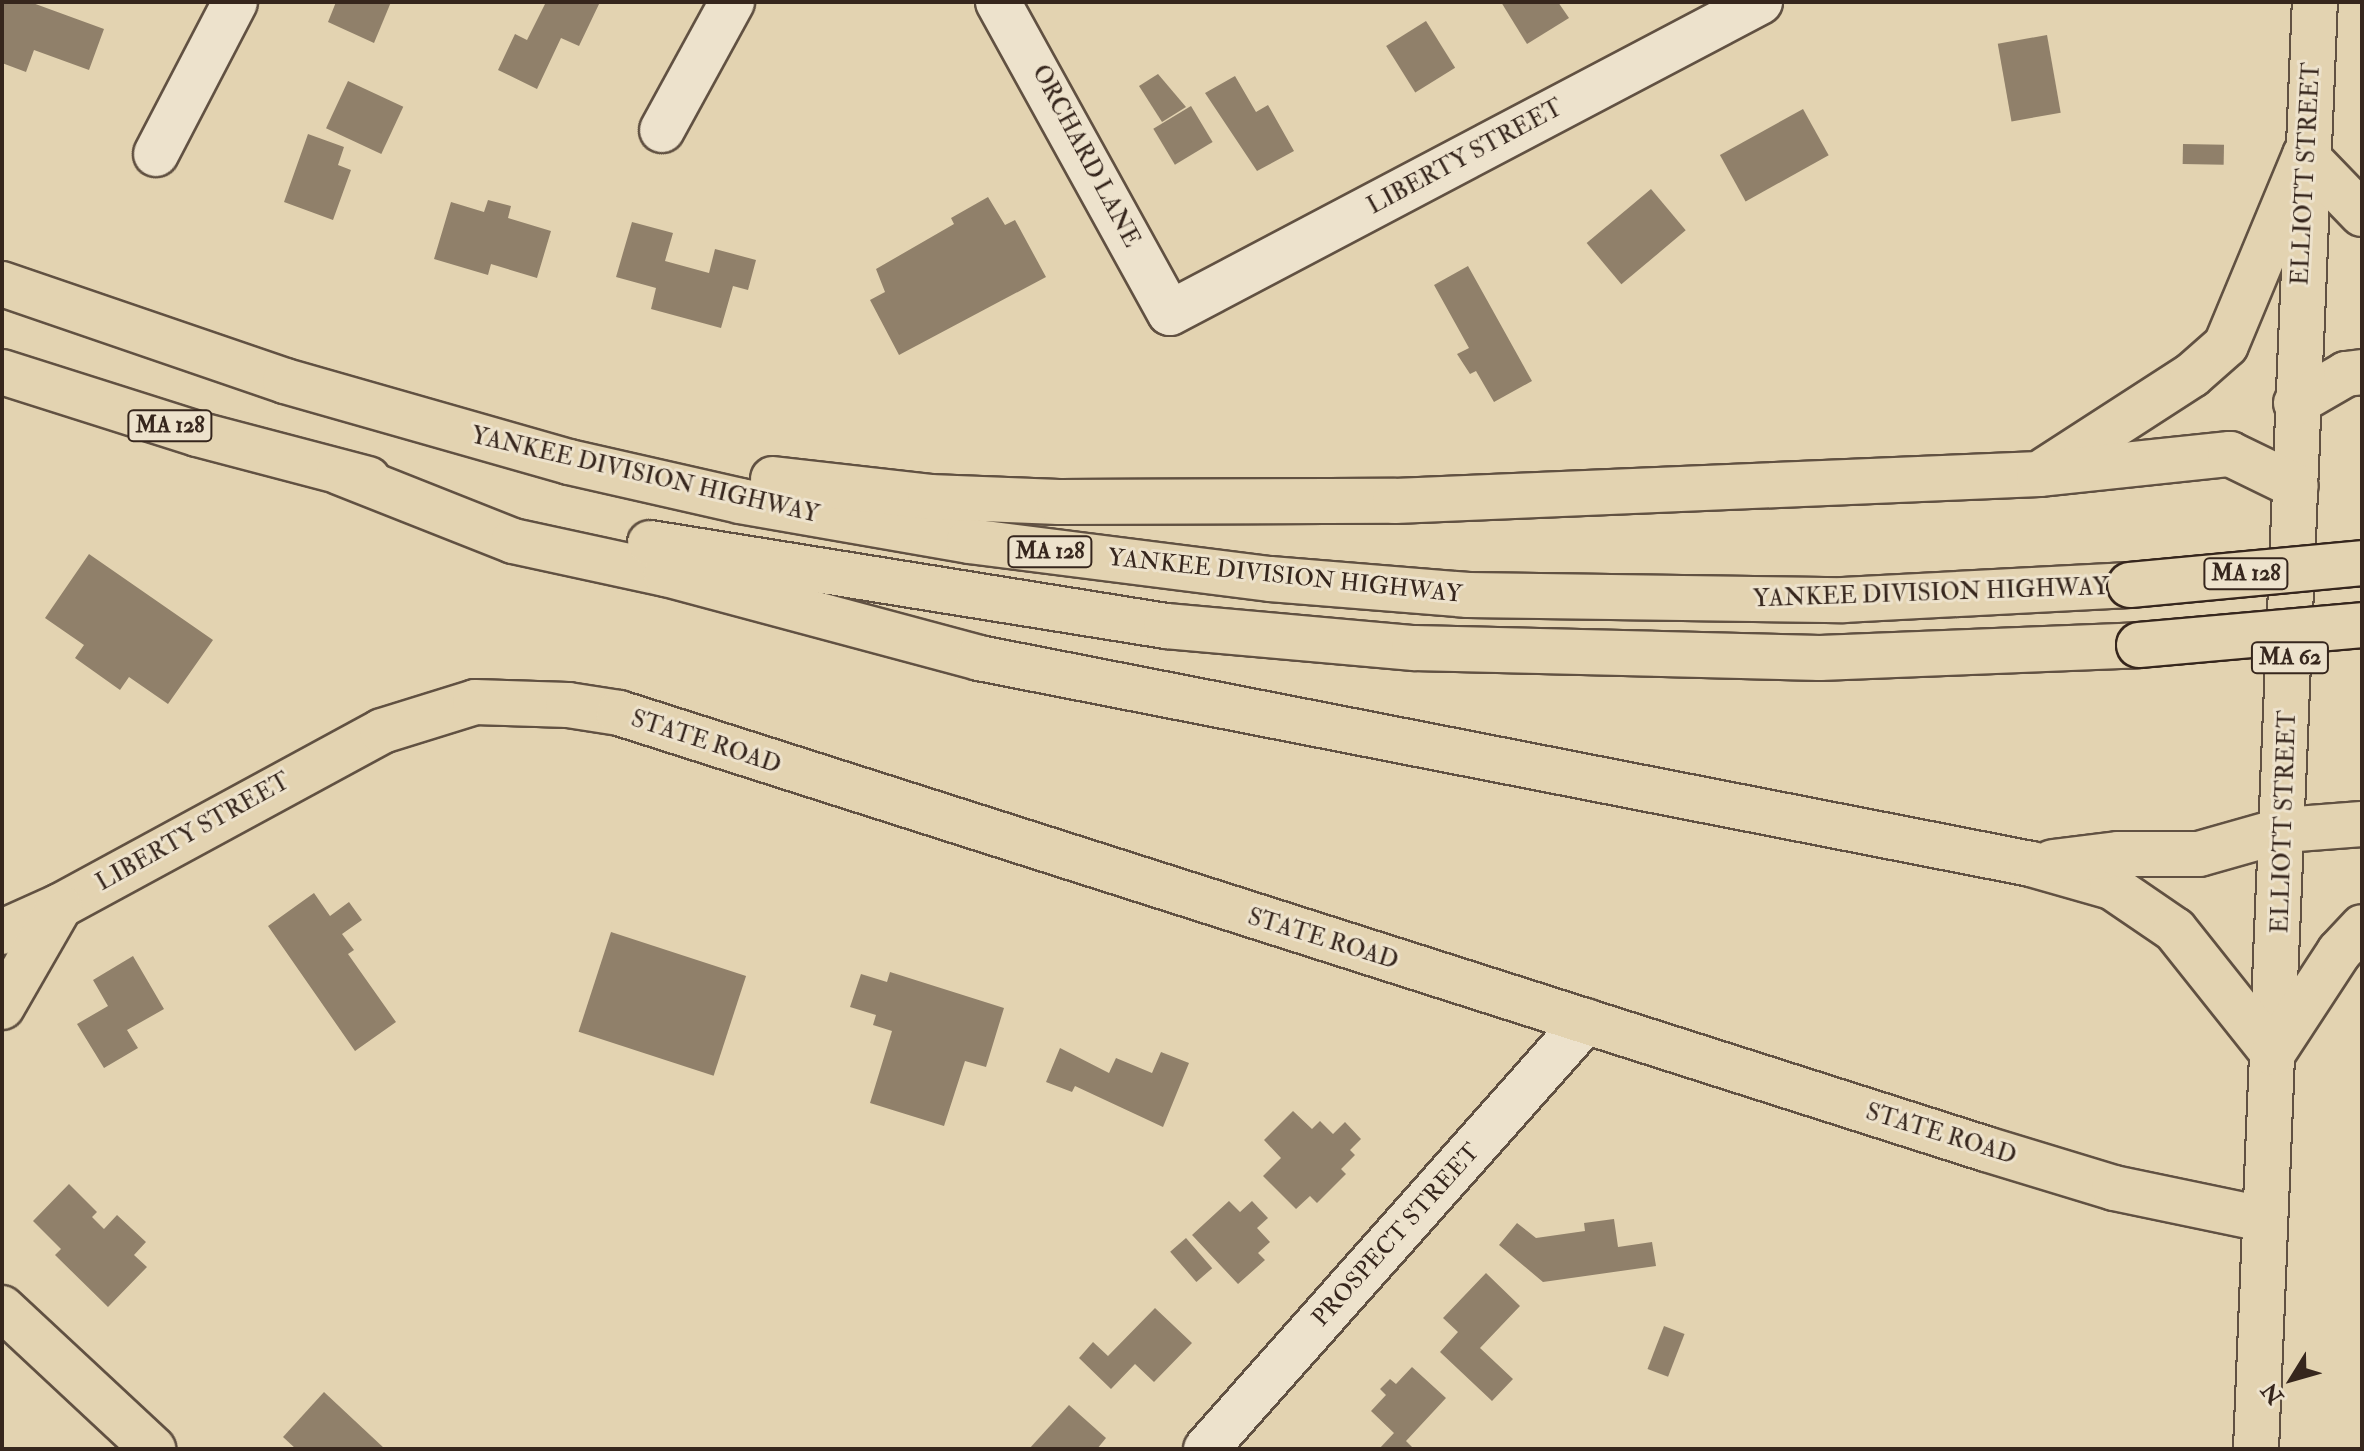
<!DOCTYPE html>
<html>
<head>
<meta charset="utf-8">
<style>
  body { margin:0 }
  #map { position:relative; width:2364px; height:1451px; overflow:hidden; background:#e3d3b1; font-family:"IM FELL Double Pica",serif }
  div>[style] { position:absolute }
  .building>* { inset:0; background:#90806a; transform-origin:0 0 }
  .roads { filter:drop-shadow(2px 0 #615142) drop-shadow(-2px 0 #615142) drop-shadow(0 2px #615142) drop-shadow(0 -2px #615142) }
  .minor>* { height:44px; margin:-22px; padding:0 22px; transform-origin:22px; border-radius:22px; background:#ede2cc }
  .major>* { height:44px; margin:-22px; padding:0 22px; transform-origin:22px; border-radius:22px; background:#e3d3b1 }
  .highway>* { height:44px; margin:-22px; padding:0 22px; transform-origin:22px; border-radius:22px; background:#e3d3b1 }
  .bridges { filter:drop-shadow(2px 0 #36261d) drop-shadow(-2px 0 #36261d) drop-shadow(0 2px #36261d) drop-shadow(0 -2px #36261d) }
  .highway-bridge>* { height:44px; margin:-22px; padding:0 22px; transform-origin:22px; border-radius:22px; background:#e3d3b1 }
  span { translate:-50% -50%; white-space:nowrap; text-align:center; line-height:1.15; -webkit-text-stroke:6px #ede2cc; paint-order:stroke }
  .shield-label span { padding:2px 6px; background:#ede2cc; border:2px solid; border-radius:6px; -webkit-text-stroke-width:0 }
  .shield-label { font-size:22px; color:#36261d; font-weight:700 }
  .street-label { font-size:24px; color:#36261d }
  .frame { position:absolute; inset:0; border:4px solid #36261d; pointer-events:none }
  .north { position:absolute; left:2252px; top:1339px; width:80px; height:80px; -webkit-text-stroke:6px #ede2cc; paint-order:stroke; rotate:233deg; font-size:22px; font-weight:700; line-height:32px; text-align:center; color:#36261d }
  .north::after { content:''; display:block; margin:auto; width:28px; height:36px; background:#36261d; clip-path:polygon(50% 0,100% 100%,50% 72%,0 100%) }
</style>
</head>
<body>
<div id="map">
  <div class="building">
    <i style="clip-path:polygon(2px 2px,30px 2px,104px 29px,89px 70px,34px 50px,26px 72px,2px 63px)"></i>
    <i style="clip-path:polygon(336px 2px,391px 2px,374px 43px,328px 22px)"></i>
    <i style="clip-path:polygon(546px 2px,600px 2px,579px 46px,561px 38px,537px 89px,498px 70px,515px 34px,527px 40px)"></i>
    <i style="clip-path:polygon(1501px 2px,1558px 2px,1569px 18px,1527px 44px)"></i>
    <i style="left:1426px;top:21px;width:55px;height:47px;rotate:58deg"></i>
    <i style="left:2047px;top:35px;width:79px;height:50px;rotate:80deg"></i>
    <i style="clip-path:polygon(1158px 74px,1186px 107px,1162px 122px,1139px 86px)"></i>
    <i style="clip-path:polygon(1235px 76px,1256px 112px,1268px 105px,1294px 151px,1257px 171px,1205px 93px)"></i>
    <i style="left:348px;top:81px;width:61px;height:52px;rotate:25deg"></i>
    <i style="left:1191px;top:106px;width:42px;height:44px;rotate:59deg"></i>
    <i style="left:1803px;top:109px;width:53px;height:95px;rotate:61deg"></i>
    <i style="clip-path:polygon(308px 134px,344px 147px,338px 165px,351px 170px,333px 220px,284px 202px)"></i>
    <i style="left:2183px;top:144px;width:41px;height:20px;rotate:1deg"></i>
    <i style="left:1651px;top:189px;width:54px;height:84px;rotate:50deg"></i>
    <i style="clip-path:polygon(988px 197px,1005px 225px,1015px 220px,1046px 277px,899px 355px,870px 300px,885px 292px,876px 269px,954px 224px,951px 218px)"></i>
    <i style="clip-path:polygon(488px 200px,511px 206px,508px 218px,551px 231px,537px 278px,491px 264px,488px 275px,434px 259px,451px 202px,484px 212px)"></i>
    <i style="clip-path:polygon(632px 222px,673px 233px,665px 261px,709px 273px,715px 249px,756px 260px,748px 290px,733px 286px,721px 328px,651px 309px,656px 288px,616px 277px)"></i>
    <i style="clip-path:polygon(1468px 266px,1532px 381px,1494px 402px,1476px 371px,1470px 374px,1457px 354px,1469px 348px,1434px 285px)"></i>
    <i style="clip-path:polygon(89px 554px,213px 640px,168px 704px,129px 677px,120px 690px,75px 658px,84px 645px,45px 618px)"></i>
    <i style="clip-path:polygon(314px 893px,330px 916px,349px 902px,362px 920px,342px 934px,354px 950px,348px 954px,396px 1022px,355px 1051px,268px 926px)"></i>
    <i style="left:611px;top:932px;width:142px;height:105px;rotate:18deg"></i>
    <i style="clip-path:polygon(133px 956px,164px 1009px,127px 1030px,138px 1048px,104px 1068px,77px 1024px,108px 1006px,93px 980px)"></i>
    <i style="clip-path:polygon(890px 972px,1004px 1008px,986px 1067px,965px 1061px,944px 1126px,870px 1103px,892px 1031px,873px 1025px,876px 1015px,850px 1007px,861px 974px,887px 982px)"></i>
    <i style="clip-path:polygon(1060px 1048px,1109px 1073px,1116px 1058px,1152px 1073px,1161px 1052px,1189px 1063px,1163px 1127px,1075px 1086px,1072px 1092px,1046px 1082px)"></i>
    <i style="clip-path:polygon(1293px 1111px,1312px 1129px,1320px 1121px,1333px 1134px,1345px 1122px,1361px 1139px,1350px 1150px,1355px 1155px,1341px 1169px,1346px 1174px,1317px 1203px,1310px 1196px,1296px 1209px,1263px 1176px,1281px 1158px,1264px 1140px)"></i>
    <i style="clip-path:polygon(69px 1184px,97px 1212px,92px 1217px,104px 1229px,117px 1215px,146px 1242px,134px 1255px,147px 1267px,108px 1307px,55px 1255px,61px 1249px,33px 1221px)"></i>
    <i style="clip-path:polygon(1229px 1201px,1240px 1212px,1252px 1201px,1268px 1218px,1257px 1228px,1270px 1242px,1258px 1253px,1265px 1260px,1238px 1284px,1192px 1235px)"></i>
    <i style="clip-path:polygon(1614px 1219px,1618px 1247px,1652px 1242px,1656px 1266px,1543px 1282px,1499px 1245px,1517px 1223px,1536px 1238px,1585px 1231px,1584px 1223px)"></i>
    <i style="left:1186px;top:1238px;width:40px;height:21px;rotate:49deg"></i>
    <i style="clip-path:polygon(1486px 1273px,1520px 1306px,1480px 1348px,1513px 1379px,1492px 1401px,1440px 1352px,1458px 1332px,1443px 1318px)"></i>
    <i style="clip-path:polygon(1155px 1308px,1192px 1343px,1154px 1382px,1135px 1364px,1111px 1389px,1079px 1358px,1093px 1342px,1108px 1356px)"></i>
    <i style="left:1664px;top:1326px;width:22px;height:46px;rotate:21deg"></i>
    <i style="clip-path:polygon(1412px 1367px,1446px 1398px,1406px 1441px,1414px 1449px,1379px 1449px,1394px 1433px,1371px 1411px,1386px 1395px,1380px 1389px,1390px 1379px,1396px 1384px)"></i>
    <i style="clip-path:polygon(324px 1392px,385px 1449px,296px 1449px,283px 1437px)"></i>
    <i style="clip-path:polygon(1069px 1405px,1106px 1438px,1097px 1449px,1029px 1449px)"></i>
  </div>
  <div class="roads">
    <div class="minor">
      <i style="left:998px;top:2px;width:355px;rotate:61.1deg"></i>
      <i style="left:1170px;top:313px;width:667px;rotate:-27.79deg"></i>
      <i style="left:662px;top:130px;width:146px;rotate:-61.3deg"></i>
      <i style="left:156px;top:154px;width:171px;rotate:-62.5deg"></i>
      <i style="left:1206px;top:1449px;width:572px;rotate:-48.4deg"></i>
    </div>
    <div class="major">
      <i style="left:2px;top:932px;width:64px;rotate:-24.1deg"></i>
      <i style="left:60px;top:906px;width:366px;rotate:-28.5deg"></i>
      <i style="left:382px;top:731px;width:97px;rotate:-17.3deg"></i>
      <i style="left:475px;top:702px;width:93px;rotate:1.8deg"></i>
      <i style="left:568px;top:705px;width:52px;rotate:8.9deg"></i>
      <i style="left:619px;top:713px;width:1435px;rotate:17.69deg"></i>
      <i style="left:1986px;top:1149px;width:134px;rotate:16.9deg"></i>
      <i style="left:2114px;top:1188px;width:152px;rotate:11.8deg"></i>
      <i style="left:2px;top:1007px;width:116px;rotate:-60.1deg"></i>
      <i style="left:2px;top:1308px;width:207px;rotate:43deg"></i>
      <i style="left:2256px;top:1449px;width:1448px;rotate:-87.67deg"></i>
    </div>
    <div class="highway">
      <i style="left:2px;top:284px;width:299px;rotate:18.9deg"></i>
      <i style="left:285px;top:381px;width:295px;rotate:15.9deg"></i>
      <i style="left:569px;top:462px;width:175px;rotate:12.8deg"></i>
      <i style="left:740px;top:501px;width:232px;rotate:9.9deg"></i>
      <i style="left:969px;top:541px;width:303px;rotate:7.2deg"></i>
      <i style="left:1270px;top:579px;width:199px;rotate:4.6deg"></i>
      <i style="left:1468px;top:595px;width:375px;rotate:0.8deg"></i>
      <i style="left:1843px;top:600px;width:287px;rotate:-3deg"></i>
      <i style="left:2px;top:372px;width:205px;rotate:17.6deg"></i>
      <i style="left:197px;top:434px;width:177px;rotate:14.7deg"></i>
      <i style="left:2296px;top:403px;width:58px;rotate:-30.1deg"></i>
      <i style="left:2346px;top:374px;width:16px;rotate:-7deg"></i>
      <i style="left:2045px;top:470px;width:175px;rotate:-32.9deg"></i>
      <i style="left:2192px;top:375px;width:45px;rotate:-41.4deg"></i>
      <i style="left:2226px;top:345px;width:206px;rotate:-67.4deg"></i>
      <i style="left:2305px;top:155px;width:82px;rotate:46deg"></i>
      <i style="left:339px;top:472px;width:187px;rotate:21.6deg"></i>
      <i style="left:513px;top:541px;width:157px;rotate:12.2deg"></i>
      <i style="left:666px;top:574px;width:324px;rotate:15deg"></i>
      <i style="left:979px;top:658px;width:1072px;rotate:11.08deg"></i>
      <i style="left:2031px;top:864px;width:84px;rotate:15.9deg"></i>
      <i style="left:2112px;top:887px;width:76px;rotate:34.3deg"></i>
      <i style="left:2175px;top:930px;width:157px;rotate:51.5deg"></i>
      <i style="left:2273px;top:1053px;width:121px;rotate:-56.8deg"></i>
      <i style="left:2339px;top:952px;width:34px;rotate:-47deg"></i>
      <i style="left:773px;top:479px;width:158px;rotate:6.5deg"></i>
      <i style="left:930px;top:497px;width:129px;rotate:2.2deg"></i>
      <i style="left:1059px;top:502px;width:336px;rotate:-0.2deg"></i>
      <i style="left:1395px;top:501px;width:645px;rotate:-2.4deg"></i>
      <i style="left:2039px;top:474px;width:192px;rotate:-6deg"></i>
      <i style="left:2230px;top:454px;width:73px;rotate:25.9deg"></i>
      <i style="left:650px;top:543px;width:523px;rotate:9.14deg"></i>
      <i style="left:1166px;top:626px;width:249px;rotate:5.1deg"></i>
      <i style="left:1414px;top:648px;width:406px;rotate:1.4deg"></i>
      <i style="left:1820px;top:658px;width:319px;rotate:-2.3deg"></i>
      <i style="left:2053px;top:862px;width:65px;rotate:-7deg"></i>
      <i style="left:2118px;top:854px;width:81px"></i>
      <i style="left:2199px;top:854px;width:88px;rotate:-15.8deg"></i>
      <i style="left:2284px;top:830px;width:78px;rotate:-4.4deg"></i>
    </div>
  </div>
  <div class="bridges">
    <div class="highway-bridge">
      <i style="left:2130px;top:585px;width:233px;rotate:-5.4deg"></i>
      <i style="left:2139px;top:645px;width:224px;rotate:-5.1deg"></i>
    </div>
  </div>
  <div class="shield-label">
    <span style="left:170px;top:426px">MA 128</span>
    <span style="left:1050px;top:552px">MA 128</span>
    <span style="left:2246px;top:574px">MA 128</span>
    <span style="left:2290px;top:658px">MA 62</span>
  </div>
  <div class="street-label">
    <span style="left:1086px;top:156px;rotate:62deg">ORCHARD LANE</span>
    <span style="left:1465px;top:157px;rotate:-28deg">LIBERTY STREET</span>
    <span style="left:2306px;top:174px;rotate:-87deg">ELLIOTT STREET</span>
    <span style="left:645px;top:475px;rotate:13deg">YANKEE DIVISION HIGHWAY</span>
    <span style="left:1285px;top:576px;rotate:6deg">YANKEE DIVISION HIGHWAY</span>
    <span style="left:1931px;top:593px;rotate:-2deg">YANKEE DIVISION HIGHWAY</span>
    <span style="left:706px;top:742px;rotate:18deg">STATE ROAD</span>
    <span style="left:2284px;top:822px;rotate:-88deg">ELLIOTT STREET</span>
    <span style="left:193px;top:832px;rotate:-29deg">LIBERTY STREET</span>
    <span style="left:1323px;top:939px;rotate:17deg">STATE ROAD</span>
    <span style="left:1941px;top:1134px;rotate:17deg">STATE ROAD</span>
    <span style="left:1396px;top:1235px;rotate:-48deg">PROSPECT STREET</span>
  </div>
  <div class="frame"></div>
  <div class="north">N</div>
</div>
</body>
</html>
